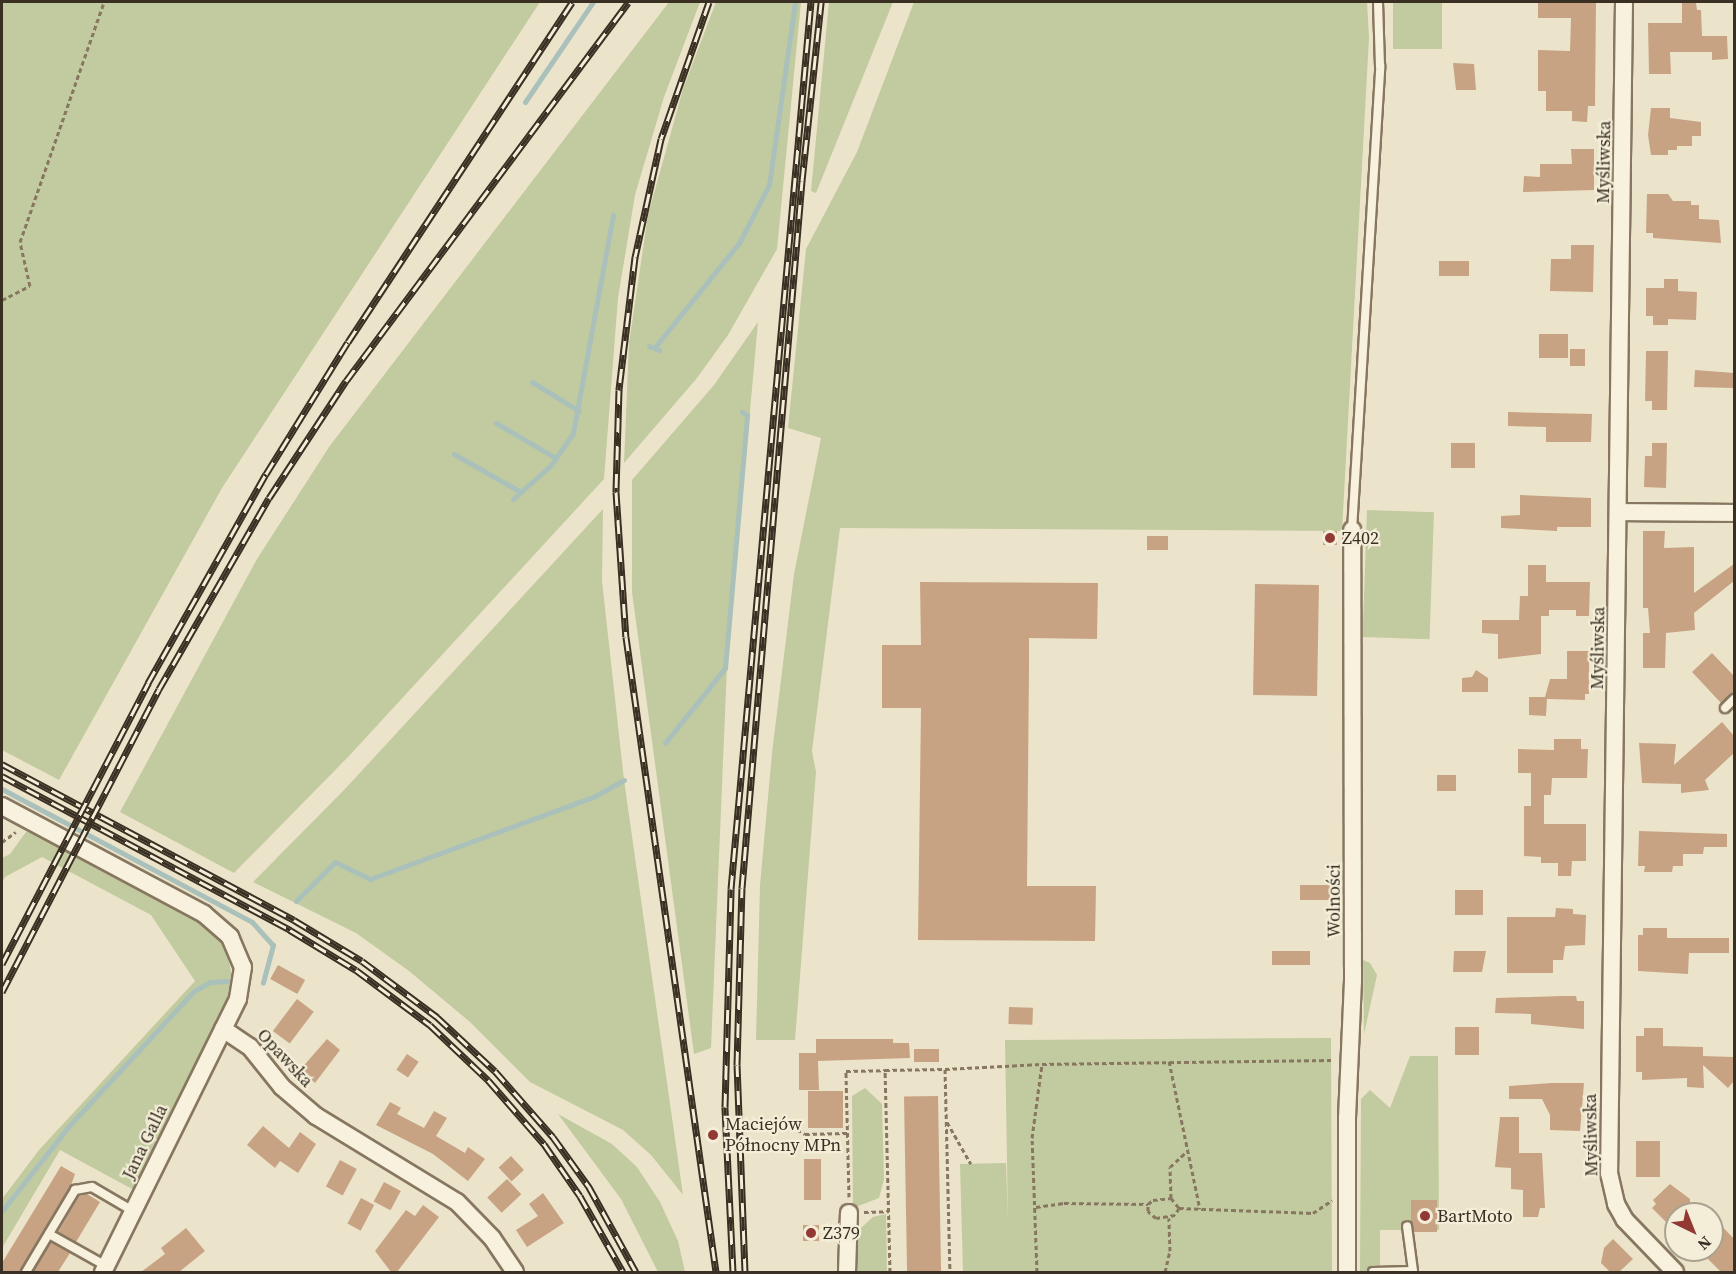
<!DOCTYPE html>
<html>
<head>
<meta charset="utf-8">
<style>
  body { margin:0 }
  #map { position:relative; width:1736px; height:1274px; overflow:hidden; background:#ece4ca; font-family:"Source Serif 4",serif }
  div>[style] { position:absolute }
  .green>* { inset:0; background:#c2ca9f; transform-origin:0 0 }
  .stream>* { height:5px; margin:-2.5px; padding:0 2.5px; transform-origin:2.5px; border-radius:2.5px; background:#aac1bb }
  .building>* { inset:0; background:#c7a383; transform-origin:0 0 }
  .path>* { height:3px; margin-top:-1.5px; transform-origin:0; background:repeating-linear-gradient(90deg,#877760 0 4.5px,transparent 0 7.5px) }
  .roads { filter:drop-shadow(2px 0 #877760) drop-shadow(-2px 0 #877760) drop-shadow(0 2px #877760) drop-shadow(0 -2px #877760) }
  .lane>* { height:8px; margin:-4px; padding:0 4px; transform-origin:4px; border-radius:4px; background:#f7f1dd }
  .street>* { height:16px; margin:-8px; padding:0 8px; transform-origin:8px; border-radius:8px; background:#f7f1dd }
  .rail>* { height:7px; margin-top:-3.5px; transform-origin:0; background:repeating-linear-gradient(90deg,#f4eed9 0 14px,#392f22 0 28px); box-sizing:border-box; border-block:2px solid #392f22 }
  .dots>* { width:16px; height:16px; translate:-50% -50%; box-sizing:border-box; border:3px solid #f4eed9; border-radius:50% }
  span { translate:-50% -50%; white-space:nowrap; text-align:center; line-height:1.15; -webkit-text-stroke:4.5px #f4eed9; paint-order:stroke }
  .street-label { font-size:18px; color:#392f22 }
  .poi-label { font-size:18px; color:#392f22 }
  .left { translate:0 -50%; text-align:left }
  .frame { position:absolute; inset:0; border:3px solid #392f22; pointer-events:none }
  .north { position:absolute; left:1664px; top:1202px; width:60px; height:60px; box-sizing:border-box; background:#f4eed9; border:2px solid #a9a290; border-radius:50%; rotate:137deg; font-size:16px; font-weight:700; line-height:24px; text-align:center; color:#392f22 }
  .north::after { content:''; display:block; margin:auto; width:21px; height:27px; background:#923934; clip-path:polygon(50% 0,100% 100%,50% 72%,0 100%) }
</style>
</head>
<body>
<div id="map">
  <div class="green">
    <i style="clip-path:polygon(2px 2px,540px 2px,222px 488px,59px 780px,2px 750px)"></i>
    <i style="clip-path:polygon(669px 2px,700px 2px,664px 97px,635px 195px,618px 298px,604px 479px,349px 756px,234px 873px,120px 812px,257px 559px,329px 447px)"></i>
    <i style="clip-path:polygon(716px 2px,801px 2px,777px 249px,728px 335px,697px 378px,624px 463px,629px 343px,648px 215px,683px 89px)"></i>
    <i style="clip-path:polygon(829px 2px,893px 2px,816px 193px,811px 191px)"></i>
    <i style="clip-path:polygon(914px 2px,1367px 2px,1369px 38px,1342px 531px,840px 528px,812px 751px,816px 772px,795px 1040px,756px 1040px,760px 885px,772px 753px,794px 574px,821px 438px,788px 428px,806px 249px,857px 152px)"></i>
    <i style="left:1393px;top:2px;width:49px;height:47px"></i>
    <i style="clip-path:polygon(758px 322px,727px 666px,711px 1048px,694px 1054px,632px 592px,632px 480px,714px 385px)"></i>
    <i style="clip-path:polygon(603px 509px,602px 581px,624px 780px,683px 1195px,651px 1155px,623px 1130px,530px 1082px,470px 1022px,409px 971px,356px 933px,253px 882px,345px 789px)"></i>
    <i style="left:1367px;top:510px;width:67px;height:127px;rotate:2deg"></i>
    <i style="clip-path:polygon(26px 832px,38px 833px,195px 915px,214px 932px,226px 949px,233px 980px,228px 1000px,134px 1190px,60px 1150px,2px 1248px,2px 1199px,39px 1150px,195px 981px,151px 915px,42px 857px,5px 877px,2px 883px,2px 858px,10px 854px)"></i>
    <i style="clip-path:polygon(1363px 960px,1370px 963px,1377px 975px,1364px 1034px)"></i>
    <i style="clip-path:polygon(1331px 1038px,1332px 1272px,963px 1272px,960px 1164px,1006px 1163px,1008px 1223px,1005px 1040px)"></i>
    <i style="clip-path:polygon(1410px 1056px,1438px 1056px,1439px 1230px,1380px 1230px,1380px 1272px,1360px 1272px,1361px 1099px,1370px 1090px,1390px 1108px)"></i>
    <i style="clip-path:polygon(865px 1088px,882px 1104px,884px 1179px,879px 1198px,853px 1208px,852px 1096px)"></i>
    <i style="clip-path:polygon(558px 1114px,612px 1144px,637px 1167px,660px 1202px,678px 1241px,685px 1272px,658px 1272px,621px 1199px)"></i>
    <i style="clip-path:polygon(886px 1214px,887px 1272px,855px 1272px,855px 1244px,861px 1228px,873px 1217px)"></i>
  </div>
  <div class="stream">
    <i style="left:525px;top:102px;width:121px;rotate:-55.8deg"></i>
    <i style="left:649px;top:346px;width:11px;rotate:22deg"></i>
    <i style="left:655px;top:347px;width:134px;rotate:-51.1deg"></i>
    <i style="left:739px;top:243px;width:65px;rotate:-62.7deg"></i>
    <i style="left:769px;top:185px;width:185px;rotate:-81.9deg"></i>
    <i style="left:532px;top:382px;width:55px;rotate:31.7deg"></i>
    <i style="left:496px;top:423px;width:69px;rotate:30.3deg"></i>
    <i style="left:454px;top:454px;width:77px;rotate:29.6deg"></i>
    <i style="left:513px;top:499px;width:51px;rotate:-41.8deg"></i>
    <i style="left:551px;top:465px;width:39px;rotate:-55deg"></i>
    <i style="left:573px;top:433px;width:222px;rotate:-79.6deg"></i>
    <i style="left:665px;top:743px;width:96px;rotate:-51.3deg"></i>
    <i style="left:725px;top:668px;width:254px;rotate:-85deg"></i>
    <i style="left:747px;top:415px;width:6px;rotate:-149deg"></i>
    <i style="left:2px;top:789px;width:283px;rotate:28deg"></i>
    <i style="left:252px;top:922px;width:31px;rotate:48deg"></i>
    <i style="left:273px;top:945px;width:39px;rotate:105deg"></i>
    <i style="left:296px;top:901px;width:55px;rotate:-45deg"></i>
    <i style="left:335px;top:862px;width:39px;rotate:26deg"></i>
    <i style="left:370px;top:879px;width:240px;rotate:-20.2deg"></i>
    <i style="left:595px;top:796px;width:33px;rotate:-29deg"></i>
    <i style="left:2px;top:1211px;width:107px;rotate:-51.8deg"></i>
    <i style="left:68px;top:1127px;width:185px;rotate:-47.2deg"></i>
    <i style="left:194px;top:991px;width:18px;rotate:-29deg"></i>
    <i style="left:210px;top:982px;width:17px;rotate:-3deg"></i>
  </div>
  <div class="building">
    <i style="clip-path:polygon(1538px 2px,1596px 2px,1595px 106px,1588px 106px,1587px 122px,1572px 121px,1572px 111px,1546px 111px,1546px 91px,1538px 91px,1538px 50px,1570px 51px,1571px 18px,1538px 18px)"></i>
    <i style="clip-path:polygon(1682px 3px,1696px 3px,1697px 10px,1701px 10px,1702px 36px,1727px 36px,1728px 59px,1712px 60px,1712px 52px,1670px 52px,1671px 74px,1649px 74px,1648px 23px,1682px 23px)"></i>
    <i style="clip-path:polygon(1453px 63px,1474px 64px,1476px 90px,1456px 90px)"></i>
    <i style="clip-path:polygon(1651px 108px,1670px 108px,1670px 118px,1701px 122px,1701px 136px,1692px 136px,1692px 146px,1677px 146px,1677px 150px,1668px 150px,1668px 155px,1651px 155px,1648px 135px)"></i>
    <i style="clip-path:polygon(1571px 149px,1594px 149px,1594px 190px,1523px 192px,1524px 176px,1540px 177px,1540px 164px,1572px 164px)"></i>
    <i style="clip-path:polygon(1647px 194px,1668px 194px,1673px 201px,1691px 201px,1691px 205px,1699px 205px,1699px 219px,1719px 220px,1721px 243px,1653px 238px,1653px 233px,1646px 233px)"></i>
    <i style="clip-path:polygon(1571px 245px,1594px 245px,1593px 292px,1550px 291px,1551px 259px,1571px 259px)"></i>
    <i style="left:1439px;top:261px;width:30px;height:15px"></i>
    <i style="clip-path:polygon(1664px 279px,1678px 279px,1678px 291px,1697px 292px,1696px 320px,1668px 319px,1668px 325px,1653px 325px,1653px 316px,1646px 316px,1646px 288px,1664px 288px)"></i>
    <i style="left:1539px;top:334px;width:29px;height:24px"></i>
    <i style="left:1570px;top:349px;width:15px;height:17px"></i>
    <i style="clip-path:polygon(1646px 351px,1668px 351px,1667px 410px,1652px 410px,1652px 401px,1645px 401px)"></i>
    <i style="clip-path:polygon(1695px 370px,1734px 373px,1734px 388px,1694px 387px)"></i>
    <i style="clip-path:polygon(1508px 412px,1592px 414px,1591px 442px,1546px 442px,1546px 427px,1508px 426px)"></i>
    <i style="left:1451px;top:443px;width:24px;height:25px"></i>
    <i style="clip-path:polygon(1652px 443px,1667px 443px,1666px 488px,1644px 487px,1645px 456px,1652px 456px)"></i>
    <i style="clip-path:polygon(1520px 495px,1591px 498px,1591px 527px,1557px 527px,1557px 531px,1501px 528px,1501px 516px,1520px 515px)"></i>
    <i style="left:1323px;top:531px;width:14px;height:14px"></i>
    <i style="clip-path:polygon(1643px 531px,1665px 531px,1664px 548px,1694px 547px,1694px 593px,1734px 564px,1734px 581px,1694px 613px,1695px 630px,1666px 633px,1665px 668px,1643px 668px,1643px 633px,1650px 633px,1648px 608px,1643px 608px)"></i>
    <i style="left:1147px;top:536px;width:21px;height:14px"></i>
    <i style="clip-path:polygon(1528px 565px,1546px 565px,1546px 582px,1590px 582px,1589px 616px,1576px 616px,1576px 610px,1549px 610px,1549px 616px,1541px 616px,1541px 654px,1498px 659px,1498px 634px,1482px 633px,1482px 620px,1519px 620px,1520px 596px,1528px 596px)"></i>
    <i style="clip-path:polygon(920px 582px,1098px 583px,1097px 639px,1029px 638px,1029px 668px,1027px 886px,1096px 886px,1095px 941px,918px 940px,921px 708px,882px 708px,882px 645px,921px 645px)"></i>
    <i style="left:1255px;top:584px;width:64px;height:111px;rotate:1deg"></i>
    <i style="clip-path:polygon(1567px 651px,1589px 651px,1589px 694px,1585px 694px,1585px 700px,1547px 699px,1546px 716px,1529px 715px,1529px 697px,1545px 697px,1550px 679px,1567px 679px)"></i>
    <i style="clip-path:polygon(1712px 653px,1734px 676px,1734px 691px,1721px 703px,1692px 672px)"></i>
    <i style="clip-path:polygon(1476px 670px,1488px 678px,1488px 692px,1462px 692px,1462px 678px,1472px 677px)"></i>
    <i style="clip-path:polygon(1722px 722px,1734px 736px,1734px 753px,1705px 780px,1709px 790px,1681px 793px,1681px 784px,1642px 783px,1639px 743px,1676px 744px,1674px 765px)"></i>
    <i style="clip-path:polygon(1554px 739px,1581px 739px,1581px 749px,1588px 749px,1587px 778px,1552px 778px,1551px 795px,1544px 795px,1544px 824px,1586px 824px,1586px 861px,1572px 861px,1571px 876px,1558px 876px,1558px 863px,1541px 863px,1541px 857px,1524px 856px,1524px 806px,1531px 806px,1531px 773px,1518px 773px,1518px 749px,1554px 750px)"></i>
    <i style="left:1437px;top:775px;width:19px;height:16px"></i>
    <i style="clip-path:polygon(1639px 831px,1727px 834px,1727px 847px,1704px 847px,1703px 854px,1683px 854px,1683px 866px,1673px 866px,1672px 872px,1644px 872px,1645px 866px,1638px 866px)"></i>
    <i style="left:1300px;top:885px;width:30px;height:15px"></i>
    <i style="left:1455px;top:890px;width:28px;height:25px"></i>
    <i style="clip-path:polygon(1556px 908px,1573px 909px,1573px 914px,1586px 915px,1585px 945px,1565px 946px,1563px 960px,1553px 960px,1553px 973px,1507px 973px,1507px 917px,1555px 917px)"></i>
    <i style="clip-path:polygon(1643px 928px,1667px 928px,1667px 938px,1729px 938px,1729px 953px,1689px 953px,1688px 974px,1638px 971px,1638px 935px,1643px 935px)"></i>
    <i style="left:1272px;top:951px;width:38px;height:14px"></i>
    <i style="clip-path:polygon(1454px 951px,1486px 951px,1482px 972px,1453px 972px)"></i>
    <i style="left:278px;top:965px;width:31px;height:16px;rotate:29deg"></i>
    <i style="clip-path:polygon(1562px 996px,1576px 996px,1577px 1001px,1584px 1001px,1584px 1029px,1531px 1024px,1531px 1014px,1495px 1013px,1496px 998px)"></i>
    <i style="left:297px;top:999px;width:21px;height:40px;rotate:37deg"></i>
    <i style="left:1009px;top:1007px;width:24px;height:17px;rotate:2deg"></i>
    <i style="left:1455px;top:1027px;width:24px;height:28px"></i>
    <i style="clip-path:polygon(1644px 1028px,1663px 1028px,1663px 1046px,1703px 1047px,1703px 1056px,1734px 1057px,1734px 1081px,1728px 1088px,1703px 1065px,1704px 1088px,1687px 1087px,1687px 1078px,1642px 1080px,1642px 1072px,1636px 1072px,1636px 1036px,1644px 1036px)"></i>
    <i style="clip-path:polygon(327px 1039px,340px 1050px,315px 1083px,300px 1070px)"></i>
    <i style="clip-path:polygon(816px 1039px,893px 1039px,893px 1043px,909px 1043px,910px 1058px,818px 1061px,819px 1090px,799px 1090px,799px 1053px,816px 1053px)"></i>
    <i style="left:914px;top:1049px;width:25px;height:13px"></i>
    <i style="left:407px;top:1054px;width:14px;height:19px;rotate:34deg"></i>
    <i style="clip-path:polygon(1552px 1083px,1584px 1083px,1580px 1131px,1550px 1130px,1550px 1115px,1542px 1099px,1509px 1099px,1509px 1086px)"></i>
    <i style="left:808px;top:1091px;width:35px;height:37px"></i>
    <i style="left:938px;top:1096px;width:176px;height:34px;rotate:89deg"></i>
    <i style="clip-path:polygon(390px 1102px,401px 1108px,397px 1114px,424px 1128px,434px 1111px,447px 1118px,436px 1136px,465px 1153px,468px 1147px,485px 1159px,468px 1181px,433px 1154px,376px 1125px)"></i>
    <i style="clip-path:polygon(1500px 1117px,1519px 1117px,1519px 1153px,1542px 1153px,1545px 1208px,1540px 1208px,1538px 1217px,1523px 1217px,1523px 1190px,1511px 1189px,1511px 1168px,1495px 1167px)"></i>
    <i style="clip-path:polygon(263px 1126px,289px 1148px,300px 1132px,316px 1144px,298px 1173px,280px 1161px,275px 1168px,247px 1145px)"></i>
    <i style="left:1636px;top:1141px;width:24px;height:36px"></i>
    <i style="left:511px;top:1156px;width:19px;height:17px;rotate:47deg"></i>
    <i style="left:804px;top:1159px;width:17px;height:41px"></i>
    <i style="left:340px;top:1160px;width:19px;height:30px;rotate:28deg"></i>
    <i style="clip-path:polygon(61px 1166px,75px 1174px,71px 1185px,20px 1272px,2px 1272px,2px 1263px)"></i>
    <i style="left:507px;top:1179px;width:21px;height:27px;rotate:47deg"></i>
    <i style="left:384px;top:1182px;width:19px;height:22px;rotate:28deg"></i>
    <i style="clip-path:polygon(1670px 1184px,1690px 1199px,1690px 1205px,1669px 1225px,1652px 1208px,1656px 1204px,1653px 1200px)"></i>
    <i style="clip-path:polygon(543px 1193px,564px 1223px,527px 1247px,516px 1230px,538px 1216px,529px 1204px)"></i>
    <i style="clip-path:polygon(87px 1194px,100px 1202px,76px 1242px,58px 1232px,79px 1196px)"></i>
    <i style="left:361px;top:1198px;width:15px;height:29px;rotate:28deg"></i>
    <i style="left:1411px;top:1200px;width:26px;height:32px"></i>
    <i style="clip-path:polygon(423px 1205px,439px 1217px,397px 1272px,391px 1272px,375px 1251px,406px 1210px,415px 1216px)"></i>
    <i style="clip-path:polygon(1720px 1224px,1734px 1239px,1734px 1272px,1721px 1272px,1699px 1250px,1712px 1250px,1712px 1231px)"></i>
    <i style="left:803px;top:1225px;width:16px;height:16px"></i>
    <i style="clip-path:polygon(186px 1228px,205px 1251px,179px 1272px,141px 1272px,165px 1254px,161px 1248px)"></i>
    <i style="clip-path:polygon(1613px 1239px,1633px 1259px,1619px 1272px,1610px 1272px,1601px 1263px,1604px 1248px)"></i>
    <i style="clip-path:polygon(51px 1242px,70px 1253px,58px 1272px,33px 1272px)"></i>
  </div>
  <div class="path">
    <i style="left:2px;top:300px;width:31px;rotate:-27deg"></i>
    <i style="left:30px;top:286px;width:45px;rotate:-102.8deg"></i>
    <i style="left:20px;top:242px;width:254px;rotate:-70.7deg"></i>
    <i style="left:2px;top:842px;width:17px;rotate:-36deg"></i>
    <i style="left:1169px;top:1061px;width:151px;rotate:78.2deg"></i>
    <i style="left:945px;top:1069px;width:97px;rotate:-3deg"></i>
    <i style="left:1042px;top:1064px;width:291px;rotate:-0.8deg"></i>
    <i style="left:754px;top:1122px;width:30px"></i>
    <i style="left:784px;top:1122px;width:24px;rotate:30deg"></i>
    <i style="left:805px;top:1134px;width:42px;rotate:-1.4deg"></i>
    <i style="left:947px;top:1122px;width:48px;rotate:60.3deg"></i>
    <i style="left:849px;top:1197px;width:126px;rotate:-91.4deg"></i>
    <i style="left:846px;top:1071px;width:39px;rotate:-1deg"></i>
    <i style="left:1171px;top:1198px;width:13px;rotate:51deg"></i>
    <i style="left:1179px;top:1208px;width:8px;rotate:120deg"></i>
    <i style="left:1175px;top:1215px;width:19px;rotate:171deg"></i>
    <i style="left:1156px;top:1218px;width:11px;rotate:-139deg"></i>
    <i style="left:1148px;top:1211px;width:7px;rotate:-90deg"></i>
    <i style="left:1148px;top:1204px;width:6px;rotate:-39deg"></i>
    <i style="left:1153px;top:1200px;width:18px;rotate:-6deg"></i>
    <i style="left:1171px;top:1198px;width:31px;rotate:-92deg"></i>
    <i style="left:1170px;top:1167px;width:23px;rotate:-43deg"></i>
    <i style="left:1036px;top:1207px;width:28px;rotate:-8deg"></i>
    <i style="left:1064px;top:1203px;width:84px;rotate:0.7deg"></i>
    <i style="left:1179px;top:1208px;width:134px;rotate:2.1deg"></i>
    <i style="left:1313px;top:1213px;width:23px;rotate:-34deg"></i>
    <i style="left:864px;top:1212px;width:25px;rotate:-2deg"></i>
    <i style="left:890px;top:1272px;width:202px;rotate:-91.4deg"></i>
    <i style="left:885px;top:1070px;width:60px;rotate:-1deg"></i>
    <i style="left:945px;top:1069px;width:203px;rotate:88.6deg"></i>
    <i style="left:1037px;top:1272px;width:134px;rotate:-92.1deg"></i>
    <i style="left:1032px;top:1138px;width:75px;rotate:-82.3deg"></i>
    <i style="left:1165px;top:1272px;width:22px;rotate:-77deg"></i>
    <i style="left:1170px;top:1251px;width:33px;rotate:-92deg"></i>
  </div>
  <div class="roads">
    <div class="lane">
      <i style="left:1352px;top:530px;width:465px;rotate:-86.5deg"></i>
      <i style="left:1380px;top:66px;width:64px;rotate:-91.8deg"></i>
      <i style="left:1725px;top:708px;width:13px;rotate:-45deg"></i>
      <i style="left:49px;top:1234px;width:65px;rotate:29.3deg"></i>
      <i style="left:26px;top:1272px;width:96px;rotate:-59.1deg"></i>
      <i style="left:75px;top:1190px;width:17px;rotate:-10deg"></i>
      <i style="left:92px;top:1187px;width:48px;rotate:30.3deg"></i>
      <i style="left:1373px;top:1272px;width:40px;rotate:-1.4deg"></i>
      <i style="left:1413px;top:1271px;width:45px;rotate:-97.6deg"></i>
    </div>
    <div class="street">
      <i style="left:1624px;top:2px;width:1171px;rotate:90.73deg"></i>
      <i style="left:1609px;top:1173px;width:32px;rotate:77deg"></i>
      <i style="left:1616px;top:1204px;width:18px;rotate:61deg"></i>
      <i style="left:1625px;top:1220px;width:72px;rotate:46.1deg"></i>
      <i style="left:1619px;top:512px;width:115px;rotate:0.5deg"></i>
      <i style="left:2px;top:806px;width:229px;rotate:28.1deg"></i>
      <i style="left:204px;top:914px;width:35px;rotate:41deg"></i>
      <i style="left:230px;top:937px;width:33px;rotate:67deg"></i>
      <i style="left:243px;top:967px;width:32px;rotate:99deg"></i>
      <i style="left:238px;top:999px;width:305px;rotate:116.3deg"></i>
      <i style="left:223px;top:1029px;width:32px;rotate:34deg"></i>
      <i style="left:250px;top:1047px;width:51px;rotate:51.3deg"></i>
      <i style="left:282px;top:1087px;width:45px;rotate:40.5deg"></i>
      <i style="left:316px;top:1116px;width:165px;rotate:31.4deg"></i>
      <i style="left:457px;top:1202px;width:50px;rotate:45.8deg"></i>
      <i style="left:492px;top:1238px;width:41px;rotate:55.9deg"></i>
      <i style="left:847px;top:1272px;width:59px;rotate:-88.1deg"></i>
      <i style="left:1347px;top:1272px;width:154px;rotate:-90deg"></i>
      <i style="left:1347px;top:1118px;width:137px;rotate:-87.5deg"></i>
      <i style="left:1353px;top:981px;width:451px;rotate:-90.1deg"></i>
    </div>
  </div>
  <div class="rail">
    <i style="left:709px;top:2px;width:145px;rotate:109.3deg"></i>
    <i style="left:661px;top:139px;width:121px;rotate:102.4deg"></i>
    <i style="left:635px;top:257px;width:134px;rotate:96.9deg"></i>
    <i style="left:619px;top:390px;width:102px;rotate:91.7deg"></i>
    <i style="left:616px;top:492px;width:145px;rotate:86.1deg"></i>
    <i style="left:626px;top:637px;width:641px;rotate:81.93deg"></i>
    <i style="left:2px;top:764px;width:331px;rotate:28.1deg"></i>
    <i style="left:294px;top:920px;width:79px;rotate:31.1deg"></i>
    <i style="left:362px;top:961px;width:94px;rotate:36.7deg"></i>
    <i style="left:437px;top:1017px;width:79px;rotate:43deg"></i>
    <i style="left:495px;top:1071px;width:88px;rotate:48.7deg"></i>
    <i style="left:553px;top:1137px;width:62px;rotate:54.2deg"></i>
    <i style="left:589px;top:1187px;width:97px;rotate:61.1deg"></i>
    <i style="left:2px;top:776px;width:327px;rotate:28.1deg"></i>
    <i style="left:290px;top:930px;width:77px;rotate:31.2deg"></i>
    <i style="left:356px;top:970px;width:92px;rotate:36.6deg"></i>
    <i style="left:430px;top:1025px;width:80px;rotate:43.5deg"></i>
    <i style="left:488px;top:1080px;width:85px;rotate:48.8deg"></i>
    <i style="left:544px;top:1144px;width:63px;rotate:55.3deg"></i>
    <i style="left:580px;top:1196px;width:87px;rotate:60.5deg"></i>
    <i style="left:2px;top:964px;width:317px;rotate:-62.5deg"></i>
    <i style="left:148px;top:683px;width:240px;rotate:-60.6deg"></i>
    <i style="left:266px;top:474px;width:155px;rotate:-58.2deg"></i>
    <i style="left:348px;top:342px;width:407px;rotate:-56.6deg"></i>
    <i style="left:2px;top:992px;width:341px;rotate:-62.6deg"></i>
    <i style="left:159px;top:689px;width:220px;rotate:-60.1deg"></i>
    <i style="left:269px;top:498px;width:140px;rotate:-56.7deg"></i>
    <i style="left:346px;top:381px;width:472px;rotate:-53.3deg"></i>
    <i style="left:733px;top:1272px;width:165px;rotate:-92.8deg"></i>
    <i style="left:725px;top:1107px;width:218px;rotate:-88.4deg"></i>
    <i style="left:731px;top:889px;width:891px;rotate:-84.85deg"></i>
    <i style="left:745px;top:1272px;width:207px;rotate:-92.2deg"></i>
    <i style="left:737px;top:1065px;width:177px;rotate:-88.4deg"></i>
    <i style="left:742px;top:888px;width:710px;rotate:-85.15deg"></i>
    <i style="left:802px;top:181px;width:180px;rotate:-83.9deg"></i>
  </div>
  <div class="dots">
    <i style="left:1330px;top:538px;background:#923934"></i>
    <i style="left:713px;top:1135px;background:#923934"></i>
    <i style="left:1425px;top:1216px;background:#923934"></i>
    <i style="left:811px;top:1233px;background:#923934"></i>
  </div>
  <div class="street-label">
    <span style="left:1604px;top:162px;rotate:-89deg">Myśliwska</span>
    <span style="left:1598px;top:648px;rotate:-89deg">Myśliwska</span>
    <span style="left:1334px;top:901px;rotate:-90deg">Wolności</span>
    <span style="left:285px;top:1058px;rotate:47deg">Opawska</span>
    <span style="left:1591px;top:1135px;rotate:-91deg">Myśliwska</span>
    <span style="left:145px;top:1142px;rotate:-64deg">Jana Galla</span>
  </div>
  <div class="poi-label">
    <span class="left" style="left:1342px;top:538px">Z402</span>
    <span class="left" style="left:725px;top:1135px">Maciejów<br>Północny MPn</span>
    <span class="left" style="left:1437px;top:1216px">BartMoto</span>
    <span class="left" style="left:823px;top:1233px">Z379</span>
  </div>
  <div class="frame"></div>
  <div class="north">N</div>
</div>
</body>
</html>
